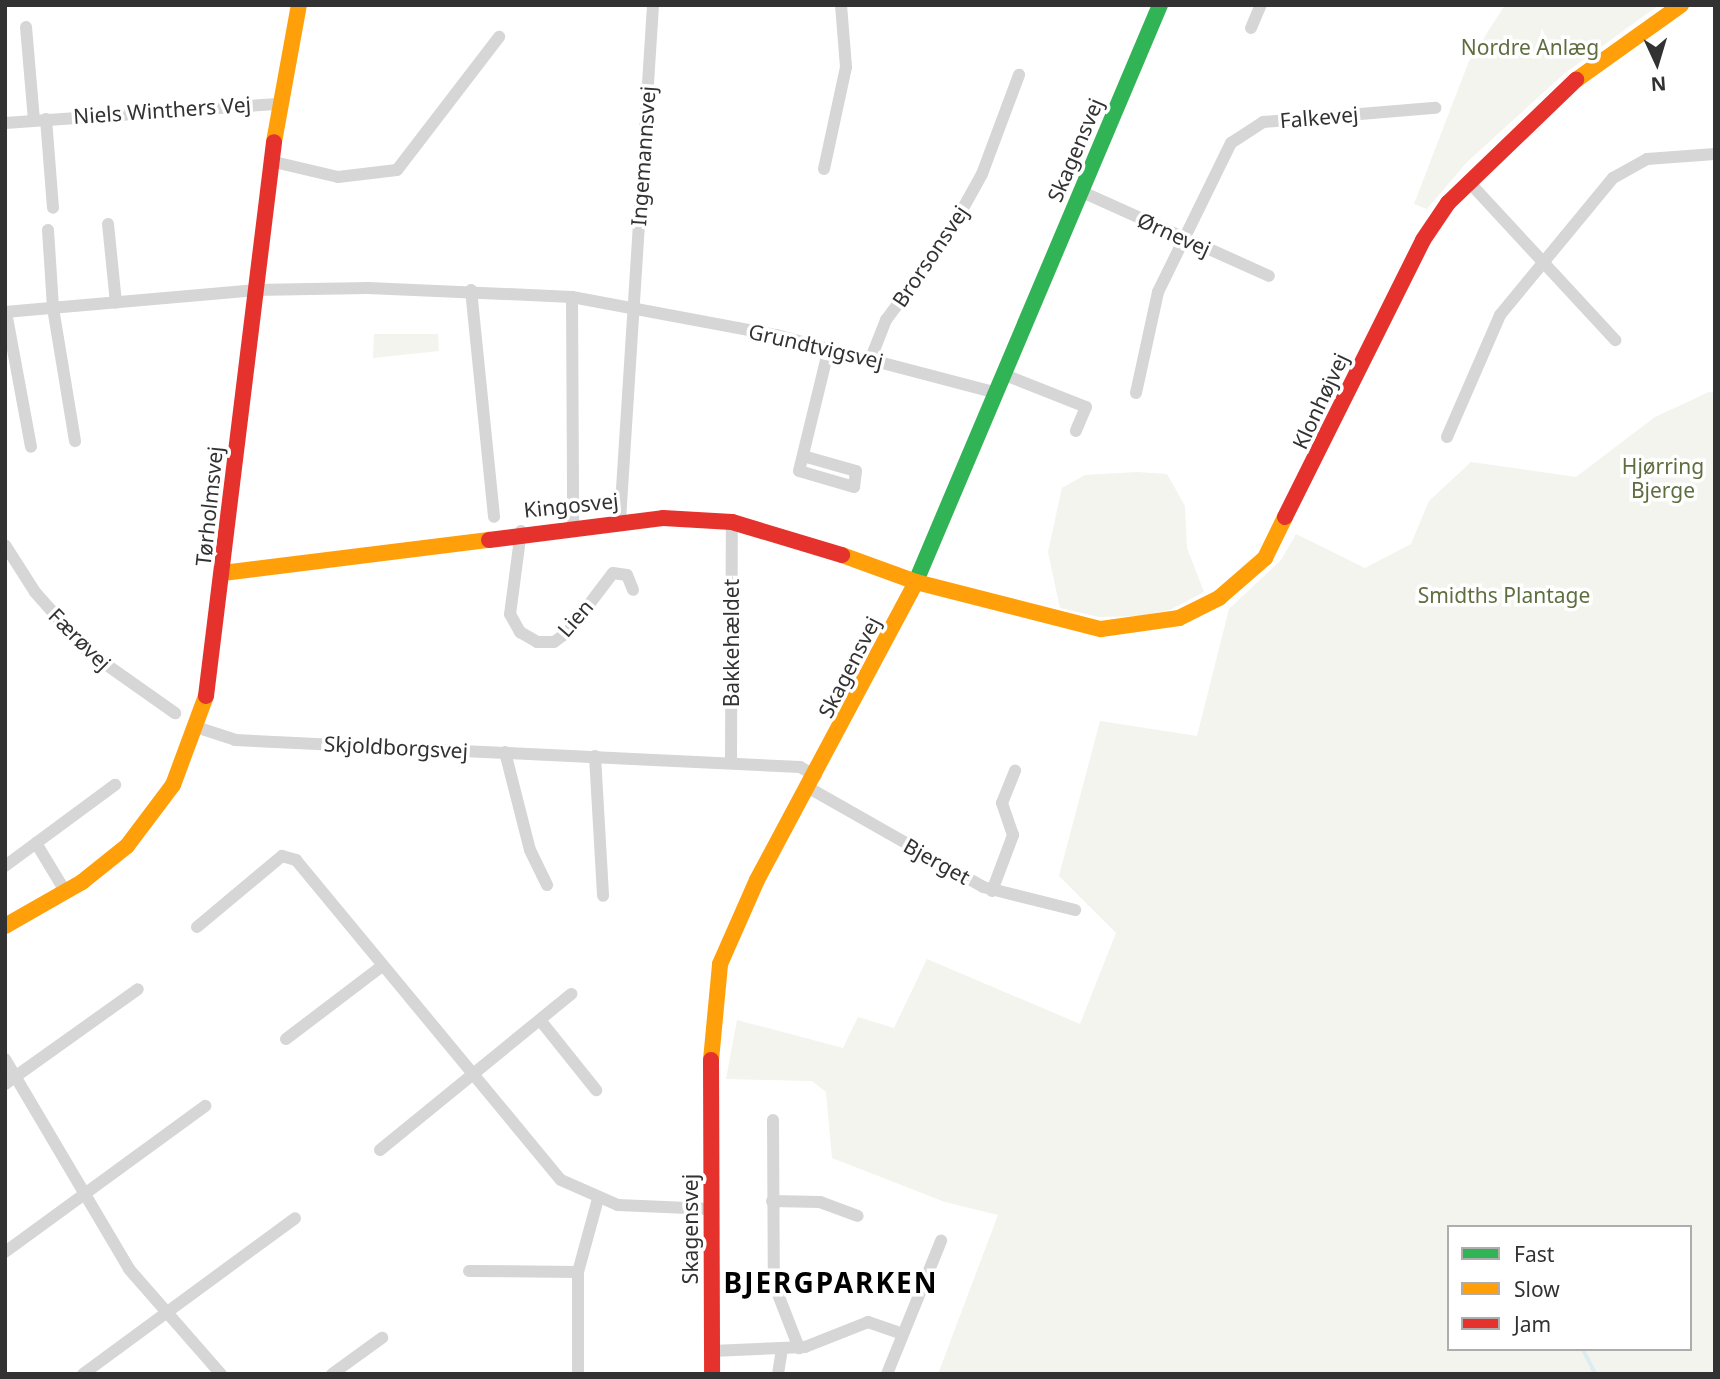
<!DOCTYPE html>
<html>
<head>
<meta charset="utf-8">
<style>
  body { margin:0 }
  #map { position:relative; width:1720px; height:1379px; overflow:hidden; background:#fff; font-family:"Noto Sans",sans-serif }
  div>[style] { position:absolute }
  .green>* { inset:0; background:#f2f4ed }
  .stream>* { height:3.5px; margin:-1.75px; padding:0 1.75px; transform-origin:1.75px; border-radius:1.75px; background:#dbedf1 }
  .street>* { height:12px; margin:-6px; padding:0 6px; transform-origin:6px; border-radius:6px; background:#d6d6d6 }
  .fast>* { height:16px; margin:-8px; padding:0 8px; transform-origin:8px; border-radius:8px; background:#30b455 }
  .slow>* { height:16px; margin:-8px; padding:0 8px; transform-origin:8px; border-radius:8px; background:#ff9f0a }
  .jam>* { height:16px; margin:-8px; padding:0 8px; transform-origin:8px; border-radius:8px; background:#e5322d }
  span { translate:-50% -50%; white-space:nowrap; text-align:center; line-height:1.15; -webkit-text-stroke:7px #fff; paint-order:stroke }
  .park-label { font-size:21px; color:#5e6e3f }
  .street-label { font-size:21px; color:#323232 }
  .district-label { font-size:28px; color:#000; font-weight:700; letter-spacing:2px }
  .frame { position:absolute; inset:0; border:7px solid #323232; pointer-events:none }
  .legend { position:absolute; left:1447px; top:1225px; width:245px; height:126px; box-sizing:border-box; background:#fff; border:2px solid #adadad; margin:0; padding:9px 12px; list-style:none; font-size:21px; color:#323232 }
  .legend li { display:flex; align-items:center; gap:14px; height:35px }
  .legend b { width:35px; border:2px solid #adadad }
  .north { position:absolute; left:1622px; top:28px; width:70px; height:70px; -webkit-text-stroke:5px #fff; paint-order:stroke; rotate:176deg; font-size:19px; font-weight:700; line-height:28px; text-align:center; color:#323232 }
  .north::after { content:''; display:block; margin:auto; width:24px; height:32px; background:#323232; clip-path:polygon(50% 0,100% 100%,50% 72%,0 100%) }
</style>
</head>
<body>
<div id="map">
  <div class="green">
    <i style="clip-path:polygon(1505px 5px,1659px 5px,1565px 73px,1467px 162px,1427px 209px,1414px 204px,1469px 61px)"></i>
    <i style="clip-path:polygon(374px 334px,438px 334px,439px 351px,373px 358px)"></i>
    <i style="clip-path:polygon(evenodd,1709px 392px,1715px 393px,1715px 1374px,938px 1374px,998px 1215px,945px 1202px,832px 1158px,826px 1092px,812px 1081px,726px 1079px,737px 1020px,843px 1048px,858px 1017px,894px 1028px,927px 959px,1080px 1024px,1116px 933px,1059px 876px,1100px 721px,1197px 736px,1229px 609px,1281px 560px,1296px 534px,1365px 568px,1411px 544px,1429px 501px,1471px 462px,1576px 477px,1655px 417px,1709px 392px,1449px 1227px,1690px 1227px,1690px 1349px,1449px 1349px,1449px 1227px)"></i>
    <i style="clip-path:polygon(1137px 472px,1167px 474px,1185px 506px,1187px 548px,1204px 592px,1170px 610px,1139px 616px,1099px 617px,1060px 608px,1048px 552px,1062px 488px,1085px 475px)"></i>
  </div>
  <div class="stream">
    <i style="left:1583px;top:1349px;width:28px;rotate:63deg"></i>
  </div>
  <div class="street">
    <i style="left:26px;top:27px;width:93px;rotate:85.1deg"></i>
    <i style="left:1251px;top:28px;width:25px;rotate:-67deg"></i>
    <i style="left:46px;top:119px;width:89px;rotate:85.5deg"></i>
    <i style="left:5px;top:123px;width:274px;rotate:-4deg"></i>
    <i style="left:270px;top:161px;width:70px;rotate:13.2deg"></i>
    <i style="left:338px;top:177px;width:59px;rotate:-6.8deg"></i>
    <i style="left:397px;top:170px;width:168px;rotate:-52.5deg"></i>
    <i style="left:824px;top:169px;width:104px;rotate:-77.8deg"></i>
    <i style="left:846px;top:67px;width:62px;rotate:-94.6deg"></i>
    <i style="left:1468px;top:181px;width:217px;rotate:47.2deg"></i>
    <i style="left:1080px;top:191px;width:207px;rotate:24.2deg"></i>
    <i style="left:108px;top:224px;width:79px;rotate:84.2deg"></i>
    <i style="left:48px;top:230px;width:78px;rotate:86.3deg"></i>
    <i style="left:53px;top:308px;width:135px;rotate:80.6deg"></i>
    <i style="left:471px;top:290px;width:228px;rotate:84.2deg"></i>
    <i style="left:572px;top:297px;width:228px;rotate:89.7deg"></i>
    <i style="left:5px;top:312px;width:250px;rotate:-5deg"></i>
    <i style="left:254px;top:290px;width:114px;rotate:-1deg"></i>
    <i style="left:368px;top:288px;width:204px;rotate:2.5deg"></i>
    <i style="left:572px;top:297px;width:208px;rotate:10.6deg"></i>
    <i style="left:776px;top:335px;width:228px;rotate:14.7deg"></i>
    <i style="left:6px;top:312px;width:137px;rotate:79.5deg"></i>
    <i style="left:871px;top:358px;width:41px;rotate:-68.5deg"></i>
    <i style="left:886px;top:320px;width:101px;rotate:-53.5deg"></i>
    <i style="left:946px;top:239px;width:74px;rotate:-61deg"></i>
    <i style="left:982px;top:174px;width:106px;rotate:-69.5deg"></i>
    <i style="left:1005px;top:375px;width:87px;rotate:21.6deg"></i>
    <i style="left:1086px;top:407px;width:26px;rotate:113deg"></i>
    <i style="left:1136px;top:393px;width:103px;rotate:-77.7deg"></i>
    <i style="left:1158px;top:292px;width:166px;rotate:-63.9deg"></i>
    <i style="left:1231px;top:143px;width:38px;rotate:-33deg"></i>
    <i style="left:1263px;top:122px;width:173px;rotate:-4.7deg"></i>
    <i style="left:1447px;top:437px;width:133px;rotate:-66.5deg"></i>
    <i style="left:1500px;top:315px;width:178px;rotate:-50.5deg"></i>
    <i style="left:1613px;top:178px;width:39px;rotate:-29deg"></i>
    <i style="left:1647px;top:159px;width:68px;rotate:-4.2deg"></i>
    <i style="left:803px;top:456px;width:55px;rotate:15.8deg"></i>
    <i style="left:856px;top:471px;width:16px;rotate:97deg"></i>
    <i style="left:854px;top:487px;width:57px;rotate:-163.8deg"></i>
    <i style="left:799px;top:471px;width:127px;rotate:-76.3deg"></i>
    <i style="left:620px;top:520px;width:516px;rotate:-86.33deg"></i>
    <i style="left:521px;top:531px;width:84px;rotate:97.5deg"></i>
    <i style="left:510px;top:614px;width:21px;rotate:61deg"></i>
    <i style="left:520px;top:632px;width:20px;rotate:30deg"></i>
    <i style="left:537px;top:642px;width:17px"></i>
    <i style="left:554px;top:642px;width:17px;rotate:-36deg"></i>
    <i style="left:568px;top:632px;width:74px;rotate:-52.7deg"></i>
    <i style="left:613px;top:573px;width:14px;rotate:8deg"></i>
    <i style="left:627px;top:575px;width:16px;rotate:68deg"></i>
    <i style="left:5px;top:545px;width:56px;rotate:57.4deg"></i>
    <i style="left:35px;top:592px;width:79px;rotate:48.6deg"></i>
    <i style="left:87px;top:651px;width:108px;rotate:35.2deg"></i>
    <i style="left:199px;top:728px;width:38px;rotate:18deg"></i>
    <i style="left:235px;top:740px;width:566px;rotate:2.74deg"></i>
    <i style="left:800px;top:767px;width:18px;rotate:29deg"></i>
    <i style="left:505px;top:752px;width:101px;rotate:75.7deg"></i>
    <i style="left:530px;top:850px;width:39px;rotate:64deg"></i>
    <i style="left:595px;top:756px;width:140px;rotate:86.7deg"></i>
    <i style="left:731px;top:763px;width:241px;rotate:-89.8deg"></i>
    <i style="left:809px;top:788px;width:200px;rotate:29.6deg"></i>
    <i style="left:983px;top:887px;width:95px;rotate:14deg"></i>
    <i style="left:36px;top:843px;width:56px;rotate:58.9deg"></i>
    <i style="left:5px;top:866px;width:137px;rotate:-36.4deg"></i>
    <i style="left:992px;top:891px;width:60px;rotate:-69.4deg"></i>
    <i style="left:1013px;top:835px;width:34px;rotate:-109deg"></i>
    <i style="left:1002px;top:803px;width:35px;rotate:-68deg"></i>
    <i style="left:197px;top:927px;width:111px;rotate:-39.9deg"></i>
    <i style="left:282px;top:856px;width:15px;rotate:16deg"></i>
    <i style="left:296px;top:860px;width:415px;rotate:50.4deg"></i>
    <i style="left:561px;top:1180px;width:62px;rotate:23.7deg"></i>
    <i style="left:618px;top:1205px;width:93px;rotate:2.5deg"></i>
    <i style="left:540px;top:1020px;width:90px;rotate:51.3deg"></i>
    <i style="left:286px;top:1039px;width:119px;rotate:-37.2deg"></i>
    <i style="left:5px;top:1059px;width:244px;rotate:59.4deg"></i>
    <i style="left:129px;top:1269px;width:140px;rotate:48.8deg"></i>
    <i style="left:5px;top:1084px;width:163px;rotate:-35.5deg"></i>
    <i style="left:773px;top:1120px;width:164px;rotate:89.7deg"></i>
    <i style="left:774px;top:1284px;width:69px;rotate:68.7deg"></i>
    <i style="left:380px;top:1150px;width:247px;rotate:-39.2deg"></i>
    <i style="left:772px;top:1201px;width:48px;rotate:1.2deg"></i>
    <i style="left:820px;top:1202px;width:40px;rotate:20.2deg"></i>
    <i style="left:5px;top:1252px;width:248px;rotate:-36.1deg"></i>
    <i style="left:469px;top:1271px;width:109px;rotate:0.5deg"></i>
    <i style="left:712px;top:1351px;width:93px;rotate:-2.5deg"></i>
    <i style="left:805px;top:1347px;width:68px;rotate:-21.6deg"></i>
    <i style="left:868px;top:1322px;width:36px;rotate:19deg"></i>
    <i style="left:83px;top:1374px;width:263px;rotate:-36.3deg"></i>
    <i style="left:332px;top:1374px;width:62px;rotate:-35.8deg"></i>
    <i style="left:578px;top:1374px;width:102px;rotate:-90deg"></i>
    <i style="left:578px;top:1272px;width:76px;rotate:-74.7deg"></i>
    <i style="left:778px;top:1374px;width:24px;rotate:-81deg"></i>
    <i style="left:887px;top:1374px;width:144px;rotate:-67.9deg"></i>
  </div>
  <div class="fast">
    <i style="left:914px;top:586px;width:631px;rotate:-67.05deg"></i>
  </div>
  <div class="slow">
    <i style="left:1576px;top:80px;width:129px;rotate:-35.5deg"></i>
    <i style="left:274px;top:142px;width:139px;rotate:-79.7deg"></i>
    <i style="left:842px;top:555px;width:79px;rotate:20deg"></i>
    <i style="left:916px;top:582px;width:191px;rotate:14.3deg"></i>
    <i style="left:1101px;top:629px;width:79px;rotate:-8deg"></i>
    <i style="left:1179px;top:618px;width:45px;rotate:-26.6deg"></i>
    <i style="left:1219px;top:598px;width:61px;rotate:-41deg"></i>
    <i style="left:1265px;top:558px;width:46px;rotate:-64deg"></i>
    <i style="left:223px;top:573px;width:268px;rotate:-7.1deg"></i>
    <i style="left:5px;top:926px;width:89px;rotate:-29.7deg"></i>
    <i style="left:82px;top:882px;width:58px;rotate:-38.7deg"></i>
    <i style="left:127px;top:846px;width:76px;rotate:-53deg"></i>
    <i style="left:173px;top:785px;width:95px;rotate:-69.7deg"></i>
    <i style="left:711px;top:1060px;width:96px;rotate:-84.6deg"></i>
    <i style="left:720px;top:964px;width:92px;rotate:-66.2deg"></i>
    <i style="left:757px;top:880px;width:333px;rotate:-61.9deg"></i>
  </div>
  <div class="jam">
    <i style="left:1285px;top:517px;width:309px;rotate:-63.5deg"></i>
    <i style="left:1423px;top:240px;width:45px;rotate:-56deg"></i>
    <i style="left:1448px;top:203px;width:178px;rotate:-43.9deg"></i>
    <i style="left:489px;top:540px;width:175px;rotate:-7.2deg"></i>
    <i style="left:663px;top:518px;width:69px;rotate:3.3deg"></i>
    <i style="left:732px;top:522px;width:115px;rotate:16.7deg"></i>
    <i style="left:206px;top:696px;width:558px;rotate:-83deg"></i>
    <i style="left:711px;top:1060px;width:314px;rotate:89.8deg"></i>
  </div>
  <div class="park-label">
    <span style="left:1530px;top:47px">Nordre Anlæg</span>
    <span style="left:1663px;top:478px">Hjørring<br>Bjerge</span>
    <span style="left:1504px;top:595px">Smidths Plantage</span>
  </div>
  <div class="street-label">
    <span style="left:162px;top:110px;rotate:-4deg">Niels Winthers Vej</span>
    <span style="left:1319px;top:117px;rotate:-5deg">Falkevej</span>
    <span style="left:1075px;top:150px;rotate:-67deg">Skagensvej</span>
    <span style="left:643px;top:156px;rotate:-86deg">Ingemannsvej</span>
    <span style="left:1174px;top:234px;rotate:24deg">Ørnevej</span>
    <span style="left:930px;top:256px;rotate:-56deg">Brorsonsvej</span>
    <span style="left:816px;top:346px;rotate:13deg">Grundtvigsvej</span>
    <span style="left:1320px;top:401px;rotate:-65deg">Klonhøjvej</span>
    <span style="left:571px;top:505px;rotate:-6deg">Kingosvej</span>
    <span style="left:209px;top:506px;rotate:-84deg">Tørholmsvej</span>
    <span style="left:575px;top:618px;rotate:-49deg">Lien</span>
    <span style="left:80px;top:639px;rotate:45deg">Færøvej</span>
    <span style="left:731px;top:643px;rotate:-90deg">Bakkehældet</span>
    <span style="left:849px;top:667px;rotate:-63deg">Skagensvej</span>
    <span style="left:396px;top:747px;rotate:3deg">Skjoldborgsvej</span>
    <span style="left:937px;top:861px;rotate:29deg">Bjerget</span>
    <span style="left:690px;top:1229px;rotate:-90deg">Skagensvej</span>
  </div>
  <div class="district-label">
    <span style="left:831px;top:1282px">BJERGPARKEN</span>
  </div>
  <div class="frame"></div>
  <ul class="legend">
  <li><b style="height:9px;background:#30b455"></b>Fast</li>
  <li><b style="height:9px;background:#ff9f0a"></b>Slow</li>
  <li><b style="height:9px;background:#e5322d"></b>Jam</li>
  </ul>
  <div class="north">N</div>
</div>
</body>
</html>
